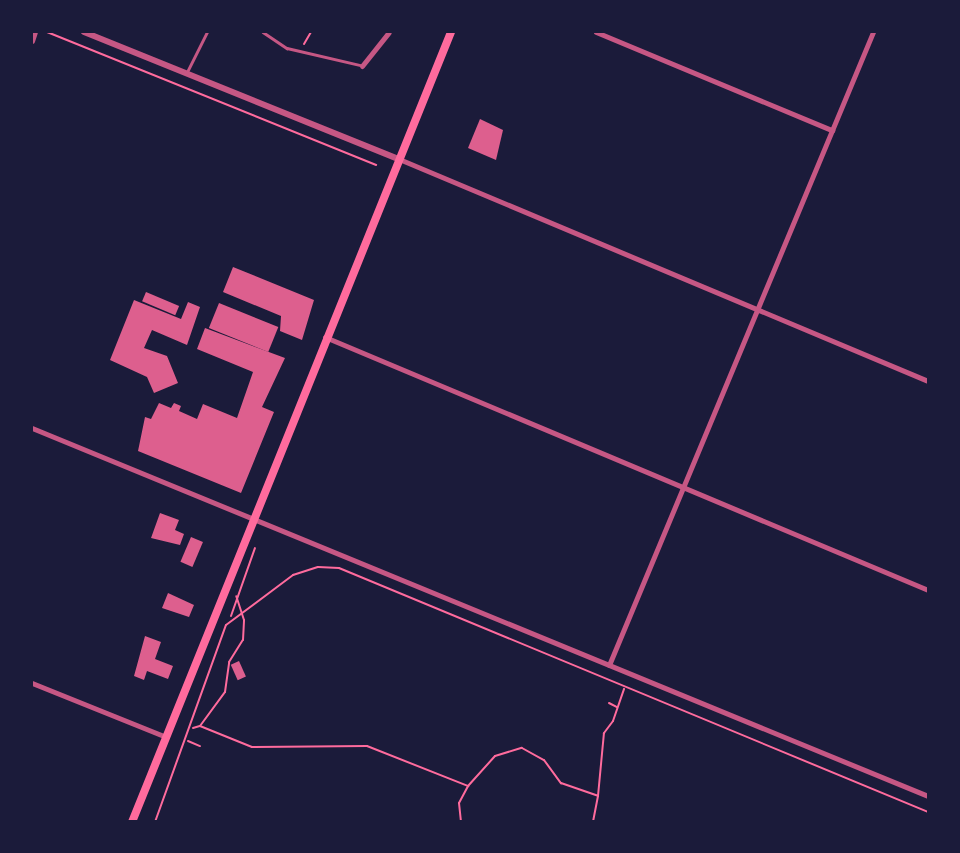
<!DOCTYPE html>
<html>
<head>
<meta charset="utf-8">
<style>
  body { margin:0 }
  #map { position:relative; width:960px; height:853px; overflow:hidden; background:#1b1b3a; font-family:Overpass,sans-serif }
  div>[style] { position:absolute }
  .building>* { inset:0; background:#dd5f8e; transform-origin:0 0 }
  .path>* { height:2px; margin:-1px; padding:0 1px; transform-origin:1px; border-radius:1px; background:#ff6b9d }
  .service>* { height:2.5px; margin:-1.25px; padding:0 1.25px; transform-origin:1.25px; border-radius:1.25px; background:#c65784 }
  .minor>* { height:5px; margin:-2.5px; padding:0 2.5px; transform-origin:2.5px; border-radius:2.5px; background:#c65784 }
  .tertiary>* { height:6px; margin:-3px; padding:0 3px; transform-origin:3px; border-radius:3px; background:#c65784 }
  .primary>* { height:8px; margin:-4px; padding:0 4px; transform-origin:4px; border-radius:4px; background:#ff6b9d }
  span { translate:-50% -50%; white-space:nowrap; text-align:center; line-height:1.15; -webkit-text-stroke:6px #1b1b3a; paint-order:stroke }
  .frame { position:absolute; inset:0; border:33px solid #1b1b3a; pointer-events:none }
</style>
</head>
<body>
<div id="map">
  <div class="building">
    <i style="clip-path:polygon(480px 119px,503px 130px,496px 160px,468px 148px)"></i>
    <i style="clip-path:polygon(233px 267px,314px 300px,302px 340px,280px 331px,281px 316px,223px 292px)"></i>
    <i style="left:146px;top:292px;width:36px;height:10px;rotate:23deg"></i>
    <i style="clip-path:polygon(134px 300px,181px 319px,188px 302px,200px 307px,187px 345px,152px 330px,144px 348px,167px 356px,178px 383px,154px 393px,147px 377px,110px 360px)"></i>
    <i style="left:219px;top:303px;width:64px;height:27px;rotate:22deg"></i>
    <i style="clip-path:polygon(205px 328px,285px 358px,262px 407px,274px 412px,241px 493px,138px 451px,145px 417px,151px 419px,159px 403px,171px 408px,174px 403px,181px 406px,179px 411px,197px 419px,203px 404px,237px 418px,253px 372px,197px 349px)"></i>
    <i style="clip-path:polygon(160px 513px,179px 520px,175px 530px,184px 534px,180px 545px,151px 538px)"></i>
    <i style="left:191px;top:537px;width:13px;height:27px;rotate:23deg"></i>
    <i style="clip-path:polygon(168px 593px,194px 605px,189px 617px,162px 608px)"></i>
    <i style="clip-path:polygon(145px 636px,161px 642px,155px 659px,173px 666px,168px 679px,147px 671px,144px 680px,134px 676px)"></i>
    <i style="left:239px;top:661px;width:17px;height:9px;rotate:66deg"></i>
  </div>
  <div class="path">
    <i style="left:47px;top:32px;width:355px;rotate:22deg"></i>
    <i style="left:304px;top:44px;width:14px;rotate:-60deg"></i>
    <i style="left:231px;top:616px;width:72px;rotate:-70.6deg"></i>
    <i style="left:609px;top:703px;width:9px;rotate:27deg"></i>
    <i style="left:200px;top:726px;width:42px;rotate:-53.7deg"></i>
    <i style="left:225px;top:692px;width:30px;rotate:-82deg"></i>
    <i style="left:229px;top:662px;width:26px;rotate:-58deg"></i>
    <i style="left:243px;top:640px;width:20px;rotate:-87deg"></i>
    <i style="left:244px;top:620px;width:25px;rotate:-108deg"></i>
    <i style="left:193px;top:728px;width:7px;rotate:-16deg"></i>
    <i style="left:200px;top:726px;width:56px;rotate:22deg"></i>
    <i style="left:252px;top:747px;width:115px;rotate:-0.5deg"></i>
    <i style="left:367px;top:746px;width:109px;rotate:21.6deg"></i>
    <i style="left:188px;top:741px;width:13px;rotate:23deg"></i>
    <i style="left:598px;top:796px;width:63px;rotate:-84.6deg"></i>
    <i style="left:604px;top:733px;width:15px;rotate:-53deg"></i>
    <i style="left:613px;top:721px;width:34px;rotate:-71deg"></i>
    <i style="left:155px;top:822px;width:209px;rotate:-70.2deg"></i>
    <i style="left:226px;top:625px;width:84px;rotate:-36.7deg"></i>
    <i style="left:293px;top:575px;width:26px;rotate:-18deg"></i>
    <i style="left:318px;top:567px;width:21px;rotate:3deg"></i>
    <i style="left:339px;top:568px;width:638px;rotate:22.5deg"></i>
    <i style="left:461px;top:822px;width:19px;rotate:-96deg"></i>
    <i style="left:459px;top:803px;width:19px;rotate:-62deg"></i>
    <i style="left:468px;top:786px;width:40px;rotate:-48deg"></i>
    <i style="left:495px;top:756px;width:28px;rotate:-17deg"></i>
    <i style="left:522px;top:748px;width:25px;rotate:29deg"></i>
    <i style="left:544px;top:760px;width:29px;rotate:54deg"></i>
    <i style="left:561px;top:783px;width:39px;rotate:19deg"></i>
    <i style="left:598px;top:796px;width:26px;rotate:101deg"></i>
  </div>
  <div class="service">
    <i style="left:263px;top:32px;width:29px;rotate:34deg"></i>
    <i style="left:287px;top:48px;width:75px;rotate:13.1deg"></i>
    <i style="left:187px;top:72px;width:45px;rotate:-63.4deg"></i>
  </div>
  <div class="minor">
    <i style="left:596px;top:32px;width:256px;rotate:22.6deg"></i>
    <i style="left:32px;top:41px;width:9px;rotate:-72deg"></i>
    <i style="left:362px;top:66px;width:43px;rotate:-51.5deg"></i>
    <i style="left:399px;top:159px;width:574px;rotate:22.77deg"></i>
    <i style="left:325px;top:337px;width:654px;rotate:22.76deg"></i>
    <i style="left:32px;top:428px;width:969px;rotate:22.33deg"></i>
    <i style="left:609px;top:665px;width:686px;rotate:-67.36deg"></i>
    <i style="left:32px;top:683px;width:142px;rotate:21.9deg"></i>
  </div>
  <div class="tertiary">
    <i style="left:84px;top:32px;width:340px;rotate:22deg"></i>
  </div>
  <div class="primary">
    <i style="left:132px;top:822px;width:852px;rotate:-68.01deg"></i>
  </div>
  <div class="frame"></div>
</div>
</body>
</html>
